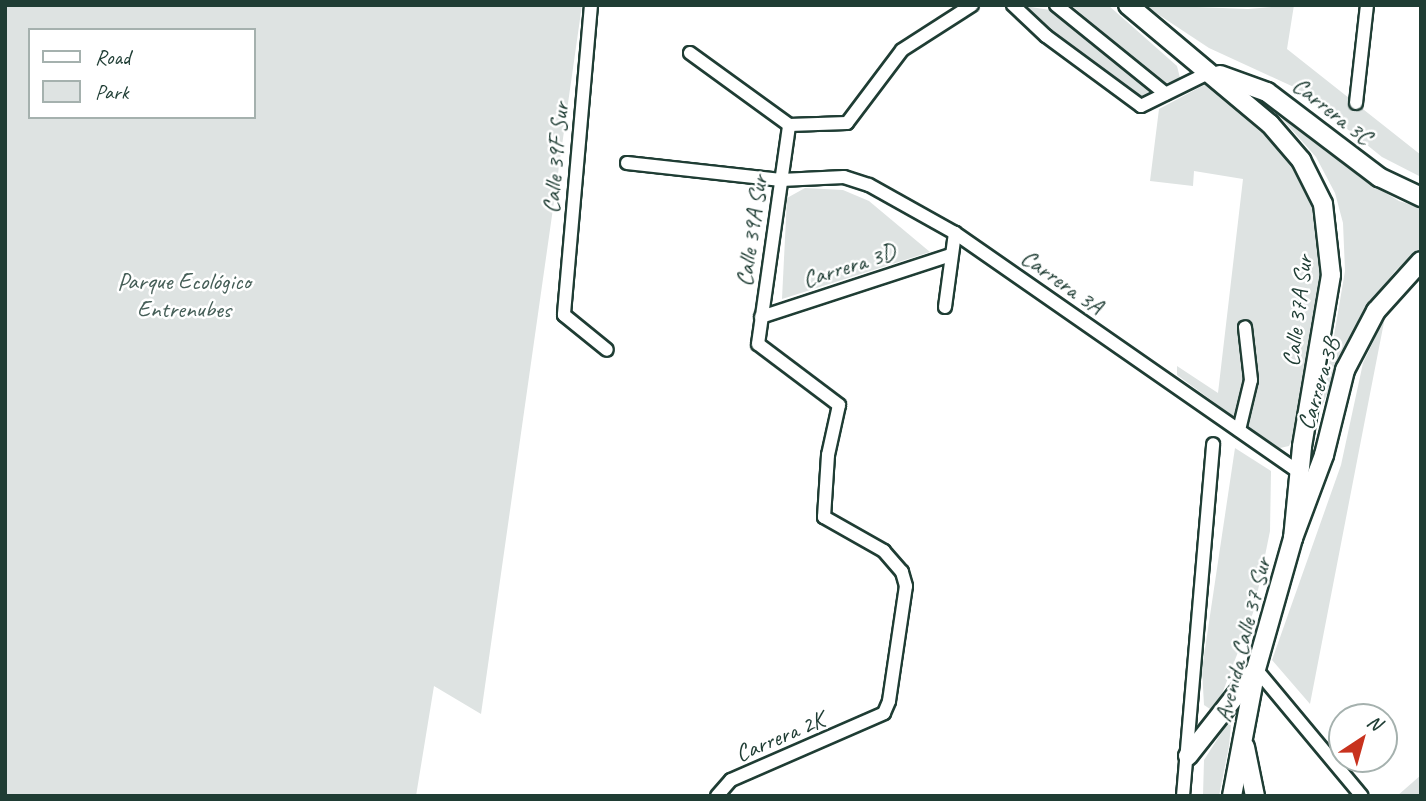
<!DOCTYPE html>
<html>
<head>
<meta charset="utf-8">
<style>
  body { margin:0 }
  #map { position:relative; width:1426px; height:801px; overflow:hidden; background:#fff; font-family:Caveat,sans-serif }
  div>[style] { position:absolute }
  .green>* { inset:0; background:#dee3e2 }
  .roads { filter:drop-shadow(2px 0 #1f3d34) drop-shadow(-2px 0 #1f3d34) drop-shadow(0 2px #1f3d34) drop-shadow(0 -2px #1f3d34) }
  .street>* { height:12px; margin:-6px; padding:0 6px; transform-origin:6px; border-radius:6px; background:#fff }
  .secondary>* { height:18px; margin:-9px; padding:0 9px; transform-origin:9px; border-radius:9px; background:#fff }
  span { translate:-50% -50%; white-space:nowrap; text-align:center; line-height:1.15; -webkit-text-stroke:5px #fff; paint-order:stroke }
  .street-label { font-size:24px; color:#1f3d34 }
  .park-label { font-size:24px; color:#455e57 }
  .frame { position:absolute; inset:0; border:7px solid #1f3d34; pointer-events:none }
  .legend { position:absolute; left:28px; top:28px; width:228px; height:91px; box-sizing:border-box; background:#fff; border:2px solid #a5b1ae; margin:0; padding:9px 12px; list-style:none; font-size:21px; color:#1f3d34 }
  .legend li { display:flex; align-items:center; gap:14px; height:35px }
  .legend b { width:35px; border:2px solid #a5b1ae }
  .north { position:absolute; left:1328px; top:703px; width:70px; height:70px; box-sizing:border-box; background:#fff; border:2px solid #a5b1ae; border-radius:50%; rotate:36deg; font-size:19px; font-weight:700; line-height:28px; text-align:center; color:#1f3d34 }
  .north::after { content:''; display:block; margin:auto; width:24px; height:32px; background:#c8321e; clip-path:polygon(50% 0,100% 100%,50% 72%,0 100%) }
</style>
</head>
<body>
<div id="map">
  <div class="green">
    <i style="clip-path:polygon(evenodd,5px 5px,582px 5px,481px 714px,434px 686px,416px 796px,5px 796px,5px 5px,30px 30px,254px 30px,254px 117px,30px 117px,30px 30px)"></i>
    <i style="clip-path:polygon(1018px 5px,1050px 10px,1156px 94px,1139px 98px,1044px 30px)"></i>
    <i style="clip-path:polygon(1071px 5px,1108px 5px,1177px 66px,1180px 78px,1164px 84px)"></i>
    <i style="clip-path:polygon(1144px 5px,1248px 9px,1294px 5px,1287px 49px,1421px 155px,1421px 177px,1382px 157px,1296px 88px,1209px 48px)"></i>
    <i style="clip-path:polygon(1206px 84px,1289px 157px,1306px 185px,1316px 215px,1321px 294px,1297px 429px,1289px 446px,1280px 448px,1263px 438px,1177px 375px,1177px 366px,1218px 393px,1243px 179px,1194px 171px,1193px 186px,1150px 181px,1159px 109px)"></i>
    <i style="clip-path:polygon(1269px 104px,1361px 178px,1399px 201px,1421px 208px,1421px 248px,1395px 271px,1357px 323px,1322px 406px,1345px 271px,1343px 223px,1335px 193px,1316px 157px)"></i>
    <i style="clip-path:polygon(805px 188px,843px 190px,869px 201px,930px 252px,782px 299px,787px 198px)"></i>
    <i style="clip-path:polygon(1385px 317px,1369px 399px,1310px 704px,1272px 660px,1341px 465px,1363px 363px)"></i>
    <i style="clip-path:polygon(1235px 448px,1271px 471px,1270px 531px,1254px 610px,1222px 694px,1210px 709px,1204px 705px,1202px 669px)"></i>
    <i style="clip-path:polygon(1227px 724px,1231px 725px,1229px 746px,1219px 796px,1203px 796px,1204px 760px)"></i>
    <i style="clip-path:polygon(1421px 775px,1421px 796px,1397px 796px)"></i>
  </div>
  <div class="roads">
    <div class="street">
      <i style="left:591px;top:5px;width:311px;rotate:95deg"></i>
      <i style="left:564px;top:315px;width:55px;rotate:39.1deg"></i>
      <i style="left:1013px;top:5px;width:45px;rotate:43.2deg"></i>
      <i style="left:1046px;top:36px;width:118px;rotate:36.4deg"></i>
      <i style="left:1141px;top:106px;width:77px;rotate:-26.2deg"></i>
      <i style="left:1056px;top:5px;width:141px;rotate:39deg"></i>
      <i style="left:690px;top:53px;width:122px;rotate:36deg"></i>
      <i style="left:1356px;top:103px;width:99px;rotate:-83.6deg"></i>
      <i style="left:789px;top:125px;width:58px;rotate:-2deg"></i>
      <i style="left:847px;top:123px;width:91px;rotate:-53deg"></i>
      <i style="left:902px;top:50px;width:83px;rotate:-32.7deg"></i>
      <i style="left:627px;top:163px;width:155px;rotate:6.3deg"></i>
      <i style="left:781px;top:180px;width:63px;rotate:-2.7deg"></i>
      <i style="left:844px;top:177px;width:26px;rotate:18deg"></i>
      <i style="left:869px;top:185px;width:98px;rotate:29.2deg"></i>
      <i style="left:955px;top:233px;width:420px;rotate:34.8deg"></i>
      <i style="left:945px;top:307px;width:75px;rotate:-82.3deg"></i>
      <i style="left:761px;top:317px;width:200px;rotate:-18.1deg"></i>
      <i style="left:1239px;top:430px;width:51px;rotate:-76.5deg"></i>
      <i style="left:1251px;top:380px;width:53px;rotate:-96.5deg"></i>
      <i style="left:1256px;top:669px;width:165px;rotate:50.2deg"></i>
      <i style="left:717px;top:796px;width:21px;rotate:-49deg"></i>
      <i style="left:731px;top:780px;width:167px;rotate:-23.6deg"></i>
      <i style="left:884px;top:713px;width:13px;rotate:-67deg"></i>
      <i style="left:889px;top:701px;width:116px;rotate:-81.6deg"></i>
      <i style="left:906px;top:586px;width:15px;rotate:-106deg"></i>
      <i style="left:902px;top:572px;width:28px;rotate:-131deg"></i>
      <i style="left:884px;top:551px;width:69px;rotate:-150.5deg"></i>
      <i style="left:824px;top:517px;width:62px;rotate:-86.3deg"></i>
      <i style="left:828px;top:455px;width:51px;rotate:-77.6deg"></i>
      <i style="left:839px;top:405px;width:101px;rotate:-143deg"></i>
      <i style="left:758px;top:344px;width:221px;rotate:-81.9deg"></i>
      <i style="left:1183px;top:796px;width:353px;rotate:-85.1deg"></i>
    </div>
    <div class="secondary">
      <i style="left:1128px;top:5px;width:185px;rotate:40deg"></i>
      <i style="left:1270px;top:124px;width:48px;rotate:49.3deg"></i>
      <i style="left:1301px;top:160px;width:49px;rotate:63.4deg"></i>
      <i style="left:1323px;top:204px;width:71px;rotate:83.6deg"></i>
      <i style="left:1331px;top:275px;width:174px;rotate:99.6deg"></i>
      <i style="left:1302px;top:447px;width:91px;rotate:95.6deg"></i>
      <i style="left:1220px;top:75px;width:50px;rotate:19.9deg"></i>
      <i style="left:1267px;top:92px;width:141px;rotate:37.2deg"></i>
      <i style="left:1379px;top:177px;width:47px;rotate:25.5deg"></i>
      <i style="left:1245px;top:747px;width:50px;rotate:78.5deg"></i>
      <i style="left:1188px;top:756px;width:107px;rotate:-51.8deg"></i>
      <i style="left:1232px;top:796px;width:129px;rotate:-79.3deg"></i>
      <i style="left:1256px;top:669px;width:136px;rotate:-74.2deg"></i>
      <i style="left:1293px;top:538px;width:89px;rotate:-69.5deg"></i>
      <i style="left:1324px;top:455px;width:88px;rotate:-76.1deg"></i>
      <i style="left:1345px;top:370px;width:67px;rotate:-62.3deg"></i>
      <i style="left:1376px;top:311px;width:67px;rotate:-48deg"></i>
    </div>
  </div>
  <div class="street-label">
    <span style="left:1332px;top:111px;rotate:38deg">Carrera 3C</span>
    <span style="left:556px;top:158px;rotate:-85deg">Calle 39F Sur</span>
    <span style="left:752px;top:231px;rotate:-82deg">Calle 39A Sur</span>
    <span style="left:849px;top:266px;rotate:-18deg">Carrera 3D</span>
    <span style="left:1062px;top:282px;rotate:35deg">Carrera 3A</span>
    <span style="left:1298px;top:311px;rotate:-83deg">Calle 37A Sur</span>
    <span style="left:1319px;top:384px;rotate:-73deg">Carrera 3B</span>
    <span style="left:1243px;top:640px;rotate:-76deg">Avenida Calle 37 Sur</span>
    <span style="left:780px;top:737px;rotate:-23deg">Carrera 2K</span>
  </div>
  <div class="park-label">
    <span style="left:184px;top:296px">Parque Ecológico<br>Entrenubes</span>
  </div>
  <div class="frame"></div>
  <ul class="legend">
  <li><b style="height:9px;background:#fff"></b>Road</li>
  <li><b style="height:19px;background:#dee3e2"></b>Park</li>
  </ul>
  <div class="north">N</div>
</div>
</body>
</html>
